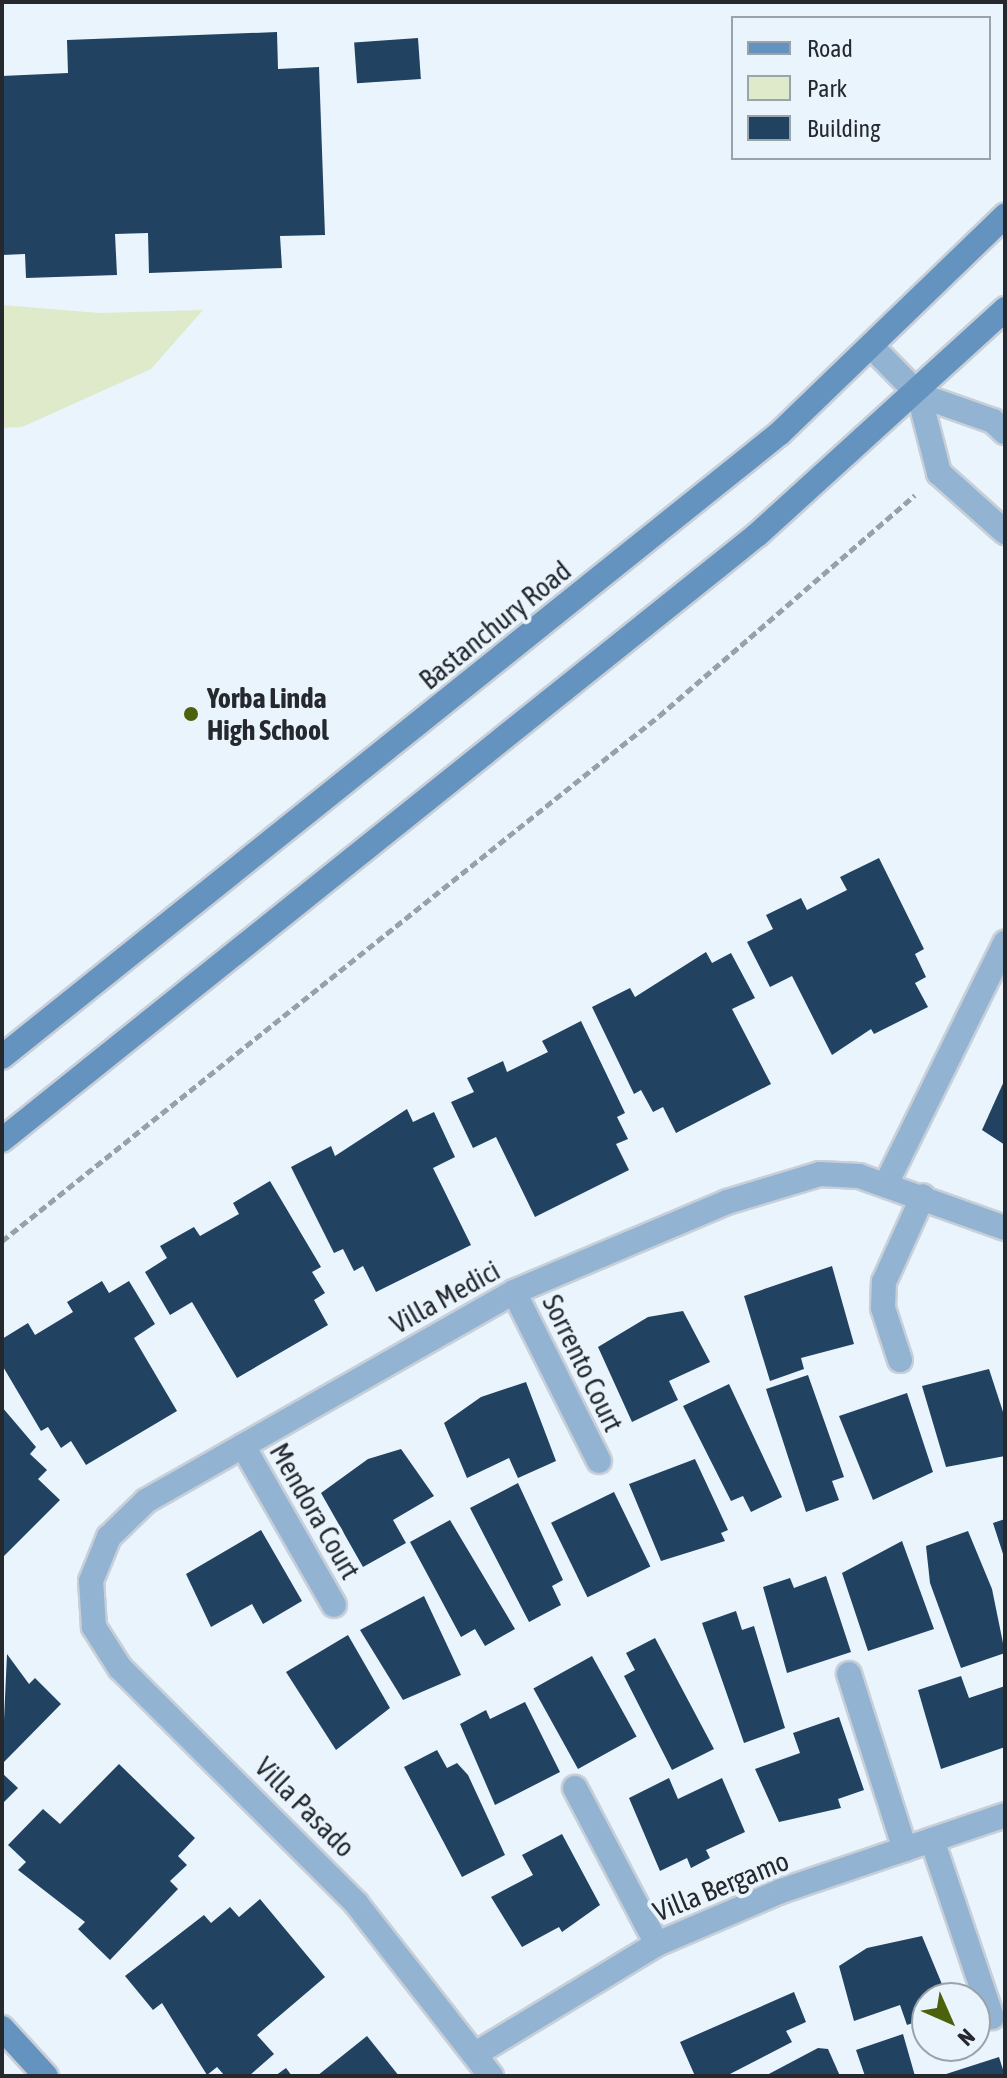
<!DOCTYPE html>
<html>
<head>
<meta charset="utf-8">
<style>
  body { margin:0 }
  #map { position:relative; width:1007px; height:2078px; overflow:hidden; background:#eaf4fd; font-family:"Asap Condensed",sans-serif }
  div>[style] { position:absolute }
  .green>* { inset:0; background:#deeaca }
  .building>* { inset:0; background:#214260; transform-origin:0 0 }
  .path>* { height:5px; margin-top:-2.5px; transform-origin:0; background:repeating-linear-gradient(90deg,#99a1a8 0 8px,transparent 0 12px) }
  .roads { filter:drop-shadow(2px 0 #c7cfd8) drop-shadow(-2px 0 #c7cfd8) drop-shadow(0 2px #c7cfd8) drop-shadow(0 -2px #c7cfd8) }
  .service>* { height:24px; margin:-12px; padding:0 12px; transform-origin:12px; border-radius:12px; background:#93b3d2 }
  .minor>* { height:24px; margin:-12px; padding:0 12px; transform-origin:12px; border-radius:12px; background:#93b3d2 }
  .secondary>* { height:24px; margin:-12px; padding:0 12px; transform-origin:12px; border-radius:12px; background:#6493c0 }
  .dots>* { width:22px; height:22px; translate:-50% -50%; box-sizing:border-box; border:4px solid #eaf4fd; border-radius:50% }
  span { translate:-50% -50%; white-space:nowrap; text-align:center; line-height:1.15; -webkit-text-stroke:8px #eaf4fd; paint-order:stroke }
  .street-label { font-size:28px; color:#25292e }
  .poi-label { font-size:28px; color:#25292e; font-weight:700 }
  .left { translate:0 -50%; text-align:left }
  .frame { position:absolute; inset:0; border:4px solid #25292e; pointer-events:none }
  .legend { position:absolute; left:731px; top:16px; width:260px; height:144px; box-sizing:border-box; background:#eaf4fd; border:2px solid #9ba3aa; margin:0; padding:10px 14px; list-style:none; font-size:24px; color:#25292e }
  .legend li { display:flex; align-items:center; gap:16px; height:40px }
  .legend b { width:40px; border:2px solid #9ba3aa }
  .north { position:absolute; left:911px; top:1982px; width:80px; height:80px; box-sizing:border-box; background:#eaf4fd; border:2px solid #9ba3aa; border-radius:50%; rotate:135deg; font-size:22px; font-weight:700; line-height:32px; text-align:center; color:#25292e }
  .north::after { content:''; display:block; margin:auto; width:28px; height:36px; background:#4b610b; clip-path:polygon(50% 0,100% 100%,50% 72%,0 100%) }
</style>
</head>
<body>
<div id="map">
  <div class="green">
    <i style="clip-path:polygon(2px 305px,99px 313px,203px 310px,151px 369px,22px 427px,2px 428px)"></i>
  </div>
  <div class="building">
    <i style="clip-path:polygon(277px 32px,278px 69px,319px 67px,325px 235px,280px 236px,282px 268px,149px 273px,148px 233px,115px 234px,117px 275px,26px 278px,25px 254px,2px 255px,2px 76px,68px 73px,67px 40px)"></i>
    <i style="left:418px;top:38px;width:41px;height:64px;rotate:86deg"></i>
    <i style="clip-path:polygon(879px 858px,924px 949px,915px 954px,926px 977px,915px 983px,928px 1007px,874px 1034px,871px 1029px,832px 1055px,792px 976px,770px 987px,747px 942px,773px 929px,766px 915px,801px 898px,807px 910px,847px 890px,840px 877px)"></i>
    <i style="clip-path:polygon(706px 952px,712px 963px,731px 953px,755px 998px,732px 1009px,771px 1084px,676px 1133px,663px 1107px,653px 1112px,641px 1090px,634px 1094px,592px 1007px,630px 988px,635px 997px)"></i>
    <i style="clip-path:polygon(581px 1021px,625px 1113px,617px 1117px,628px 1139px,616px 1144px,629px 1170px,535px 1217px,496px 1137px,473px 1148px,451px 1102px,474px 1092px,467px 1078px,503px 1061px,507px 1072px,548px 1052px,542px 1041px)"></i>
    <i style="clip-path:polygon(1005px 1079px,1005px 1145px,982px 1130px)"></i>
    <i style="clip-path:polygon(407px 1109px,413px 1122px,434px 1112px,455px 1157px,433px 1168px,471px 1245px,376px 1292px,363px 1266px,354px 1271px,343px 1249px,334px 1253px,291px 1167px,331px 1146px,335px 1156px)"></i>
    <i style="clip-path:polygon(270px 1181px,321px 1267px,312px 1272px,325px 1293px,314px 1300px,328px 1325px,237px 1378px,192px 1302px,170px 1315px,145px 1272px,167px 1258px,160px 1246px,194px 1227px,200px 1236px,239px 1214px,233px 1203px)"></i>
    <i style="clip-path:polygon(832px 1266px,854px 1344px,801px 1358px,804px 1369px,770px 1381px,744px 1296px)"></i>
    <i style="clip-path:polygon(102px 1281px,109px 1293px,129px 1281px,155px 1324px,134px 1338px,177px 1411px,86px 1465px,71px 1441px,61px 1448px,48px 1427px,41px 1431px,2px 1365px,2px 1339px,28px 1323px,35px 1335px,73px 1312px,67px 1302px)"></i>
    <i style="clip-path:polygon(683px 1311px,710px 1362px,669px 1381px,678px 1400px,632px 1422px,598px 1347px,648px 1317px)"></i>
    <i style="clip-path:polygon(989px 1369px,1005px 1418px,1005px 1456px,946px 1467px,922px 1386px)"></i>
    <i style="clip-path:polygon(808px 1375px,844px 1477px,832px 1481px,839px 1500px,806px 1512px,766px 1389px)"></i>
    <i style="clip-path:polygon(526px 1382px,556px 1461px,518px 1478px,509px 1458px,467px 1478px,444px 1423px,481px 1397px)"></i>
    <i style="clip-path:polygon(729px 1384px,782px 1497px,751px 1512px,743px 1496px,731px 1501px,683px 1406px)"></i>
    <i style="clip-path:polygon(907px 1393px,933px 1472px,873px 1500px,839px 1416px)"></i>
    <i style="clip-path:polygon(2px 1407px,36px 1447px,30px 1454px,47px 1470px,38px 1479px,60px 1500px,2px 1558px)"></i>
    <i style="clip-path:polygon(401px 1449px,434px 1496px,393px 1520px,406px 1543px,363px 1567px,321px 1493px,368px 1459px)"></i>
    <i style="clip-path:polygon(695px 1459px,728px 1530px,721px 1533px,725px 1541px,661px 1561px,629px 1484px)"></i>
    <i style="clip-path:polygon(518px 1483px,563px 1580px,552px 1586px,561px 1605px,529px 1622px,470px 1508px)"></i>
    <i style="left:614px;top:1492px;width:83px;height:70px;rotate:64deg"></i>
    <i style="clip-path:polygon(1005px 1519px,1005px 1557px,1004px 1557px,993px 1523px)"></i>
    <i style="clip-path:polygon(450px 1520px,515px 1629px,485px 1646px,475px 1629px,461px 1637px,410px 1542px)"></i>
    <i style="clip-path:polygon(261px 1530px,302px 1601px,263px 1624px,252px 1604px,211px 1627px,186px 1574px)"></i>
    <i style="clip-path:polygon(968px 1531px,992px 1589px,1005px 1653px,961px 1668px,930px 1583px,926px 1546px)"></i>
    <i style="clip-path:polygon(902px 1541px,934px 1629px,868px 1651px,842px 1573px)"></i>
    <i style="clip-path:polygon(826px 1576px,851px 1652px,787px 1673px,763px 1587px,790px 1578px,794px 1588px)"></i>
    <i style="clip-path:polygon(424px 1596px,461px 1675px,403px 1700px,360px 1630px)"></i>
    <i style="clip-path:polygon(736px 1611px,742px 1630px,754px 1626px,785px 1728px,744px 1743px,702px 1623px)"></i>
    <i style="clip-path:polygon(348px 1635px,390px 1708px,336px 1750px,286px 1672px)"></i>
    <i style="clip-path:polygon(655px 1638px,714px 1749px,672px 1770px,624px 1676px,635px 1670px,626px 1653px)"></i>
    <i style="clip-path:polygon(7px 1654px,29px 1684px,35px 1678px,61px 1704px,2px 1764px)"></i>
    <i style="left:592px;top:1656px;width:92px;height:67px;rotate:61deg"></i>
    <i style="clip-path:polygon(961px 1676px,969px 1698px,1005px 1686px,1005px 1747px,941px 1769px,918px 1690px)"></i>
    <i style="clip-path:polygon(525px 1702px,560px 1772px,495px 1805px,460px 1724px,486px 1710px,490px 1719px)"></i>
    <i style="clip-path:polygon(839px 1717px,864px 1790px,838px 1799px,841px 1808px,779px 1822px,755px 1769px,800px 1753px,793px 1733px)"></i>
    <i style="clip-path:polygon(437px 1750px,447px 1768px,457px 1763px,468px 1775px,505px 1855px,462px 1877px,404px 1767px)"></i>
    <i style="clip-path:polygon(119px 1764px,195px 1838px,178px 1856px,187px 1865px,170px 1881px,178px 1889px,110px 1960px,78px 1929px,85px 1922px,18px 1870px,26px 1862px,8px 1845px,43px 1809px,60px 1824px)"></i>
    <i style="clip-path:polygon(2px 1773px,18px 1788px,2px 1804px)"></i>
    <i style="clip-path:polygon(669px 1778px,678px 1799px,722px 1778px,745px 1832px,706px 1850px,710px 1858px,691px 1868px,687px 1858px,660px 1871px,629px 1798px)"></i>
    <i style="clip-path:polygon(562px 1834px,600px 1905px,562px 1932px,559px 1927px,522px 1947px,491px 1897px,533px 1875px,522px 1855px)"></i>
    <i style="clip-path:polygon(260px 1899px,325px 1977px,257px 2035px,274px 2054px,249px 2076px,225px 2076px,217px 2067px,207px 2075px,162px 2003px,153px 2010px,125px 1976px,204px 1915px,211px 1923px,230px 1907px,239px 1917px)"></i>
    <i style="clip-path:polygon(922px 1936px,944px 1989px,943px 1998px,927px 1998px,927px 2018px,907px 2025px,900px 2005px,854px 2021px,839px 1966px,867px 1948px)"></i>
    <i style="clip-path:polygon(794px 1992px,806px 2022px,786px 2031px,792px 2042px,728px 2075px,695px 2076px,680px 2042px)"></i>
    <i style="clip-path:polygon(903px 2034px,915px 2076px,865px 2076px,856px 2050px)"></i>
    <i style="clip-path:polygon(367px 2036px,399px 2076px,317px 2076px)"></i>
    <i style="clip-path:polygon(818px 2048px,828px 2049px,840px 2076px,765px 2076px)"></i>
    <i style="clip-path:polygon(999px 2057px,1005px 2076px,943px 2076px,943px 2075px)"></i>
    <i style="clip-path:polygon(286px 2068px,292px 2076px,275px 2076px)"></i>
  </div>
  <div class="path">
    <i style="left:2px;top:1241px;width:841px;rotate:-38.63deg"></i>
    <i style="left:659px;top:716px;width:338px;rotate:-40.8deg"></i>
  </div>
  <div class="roads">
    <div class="service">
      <i style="left:887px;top:1182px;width:267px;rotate:-63.7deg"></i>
      <i style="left:514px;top:1292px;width:189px;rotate:63.3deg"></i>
      <i style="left:900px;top:1360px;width:55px;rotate:-108.1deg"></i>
      <i style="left:883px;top:1308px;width:26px;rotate:-88deg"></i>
      <i style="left:884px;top:1282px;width:94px;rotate:-65.6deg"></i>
      <i style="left:243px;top:1446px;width:183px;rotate:60.2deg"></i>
      <i style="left:849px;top:1674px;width:184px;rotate:72.3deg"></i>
      <i style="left:575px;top:1788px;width:176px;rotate:62.3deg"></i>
      <i style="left:932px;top:1840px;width:187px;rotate:71.3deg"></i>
    </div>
    <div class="minor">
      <i style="left:873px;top:348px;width:66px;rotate:45.6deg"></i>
      <i style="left:919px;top:395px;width:78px;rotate:19.4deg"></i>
      <i style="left:993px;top:421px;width:16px;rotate:43deg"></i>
      <i style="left:919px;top:395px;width:81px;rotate:75.6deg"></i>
      <i style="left:939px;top:473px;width:89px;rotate:41.8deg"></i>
      <i style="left:477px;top:2053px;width:210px;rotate:-31.2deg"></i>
      <i style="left:657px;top:1944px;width:135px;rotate:-23.1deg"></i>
      <i style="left:781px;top:1891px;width:237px;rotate:-18.7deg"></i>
      <i style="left:491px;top:2076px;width:219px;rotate:-128deg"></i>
      <i style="left:356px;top:1903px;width:333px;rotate:-135.1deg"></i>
      <i style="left:120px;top:1668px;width:49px;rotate:-122.4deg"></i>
      <i style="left:94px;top:1627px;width:46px;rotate:-93.7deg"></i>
      <i style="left:91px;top:1581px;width:48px;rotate:-67.8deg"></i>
      <i style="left:109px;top:1537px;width:52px;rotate:-44.2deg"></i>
      <i style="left:146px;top:1501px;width:423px;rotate:-29.6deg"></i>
      <i style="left:514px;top:1292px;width:231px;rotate:-22.9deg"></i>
      <i style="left:727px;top:1202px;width:97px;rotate:-16.8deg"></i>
      <i style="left:820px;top:1174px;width:39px;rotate:3deg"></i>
      <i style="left:859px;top:1176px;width:155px;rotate:19.6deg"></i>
    </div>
    <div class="secondary">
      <i style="left:2px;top:1057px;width:997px;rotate:-38.73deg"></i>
      <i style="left:780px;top:433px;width:313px;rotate:-44deg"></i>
      <i style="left:2px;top:1140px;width:967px;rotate:-38.71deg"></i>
      <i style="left:757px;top:535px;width:336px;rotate:-42.3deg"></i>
      <i style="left:2px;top:2028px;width:65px;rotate:47.5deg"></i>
    </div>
  </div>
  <div class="dots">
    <i style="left:191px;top:714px;background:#4b610b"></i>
  </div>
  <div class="street-label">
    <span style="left:495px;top:625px;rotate:-39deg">Bastanchury Road</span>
    <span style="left:445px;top:1297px;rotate:-29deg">Villa Medici</span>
    <span style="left:583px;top:1363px;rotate:64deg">Sorrento Court</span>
    <span style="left:315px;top:1511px;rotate:60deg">Mendora Court</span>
    <span style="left:305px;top:1807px;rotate:45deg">Villa Pasado</span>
    <span style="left:721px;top:1886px;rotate:-22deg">Villa Bergamo</span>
  </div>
  <div class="poi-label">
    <span class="left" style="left:207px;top:714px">Yorba Linda<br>High School</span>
  </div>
  <div class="frame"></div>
  <ul class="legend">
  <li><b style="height:10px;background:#6493c0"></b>Road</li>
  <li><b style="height:22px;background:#deeaca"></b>Park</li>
  <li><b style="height:22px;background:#214260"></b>Building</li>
  </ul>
  <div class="north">N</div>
</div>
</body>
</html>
